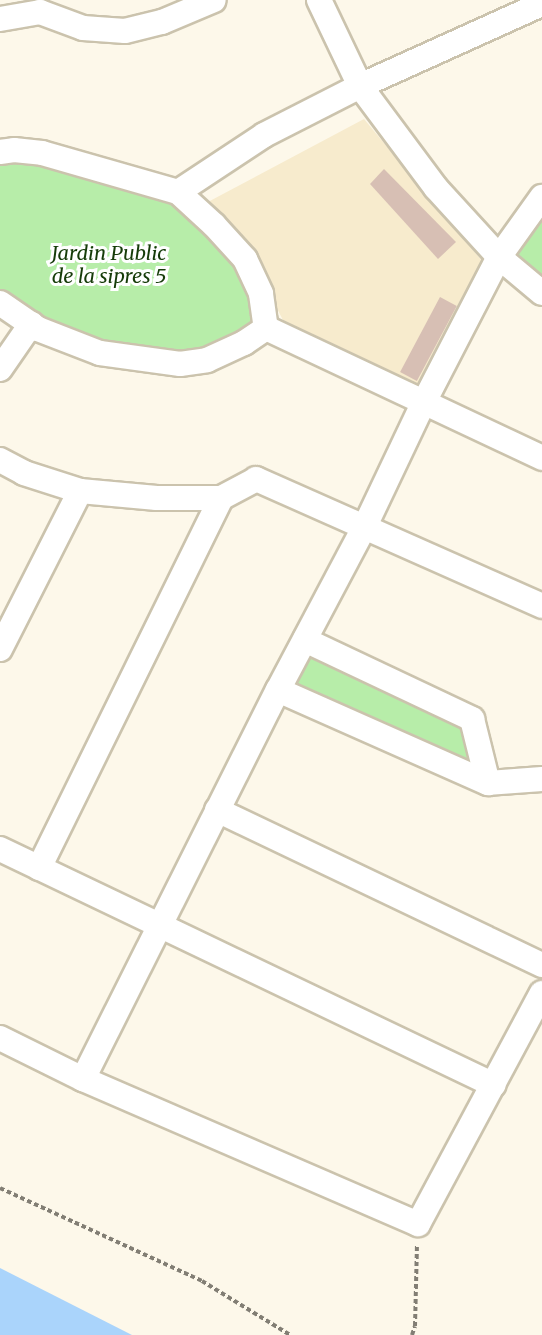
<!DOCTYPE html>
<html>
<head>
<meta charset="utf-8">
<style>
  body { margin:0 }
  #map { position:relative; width:542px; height:1335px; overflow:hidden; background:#fdf8ea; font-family:Merriweather,serif }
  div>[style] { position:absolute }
  .built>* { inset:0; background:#f7ebcd }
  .green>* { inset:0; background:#b7eda9 }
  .water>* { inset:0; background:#aad4fb }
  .building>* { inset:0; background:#d7bfb4; transform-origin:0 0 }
  .path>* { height:4px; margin-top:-2px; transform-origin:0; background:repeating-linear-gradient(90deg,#827e74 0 4.5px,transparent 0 7.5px) }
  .roads { filter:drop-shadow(2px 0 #cbc3ad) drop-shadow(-2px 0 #cbc3ad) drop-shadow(0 2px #cbc3ad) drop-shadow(0 -2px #cbc3ad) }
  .street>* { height:24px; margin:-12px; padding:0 12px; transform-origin:12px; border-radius:12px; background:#fff }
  span { translate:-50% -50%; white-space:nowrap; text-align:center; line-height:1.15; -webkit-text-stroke:6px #fff; paint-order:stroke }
  .park-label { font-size:20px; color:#163c09; font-style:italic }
</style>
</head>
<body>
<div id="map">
  <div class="built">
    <i style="clip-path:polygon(364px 119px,488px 268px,422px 390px,290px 334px,260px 275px,206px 203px)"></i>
  </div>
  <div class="green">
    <i style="clip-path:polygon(0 154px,176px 193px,244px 261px,261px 329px,206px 355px,154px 364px,0 307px)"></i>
    <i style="clip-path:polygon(542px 206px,542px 291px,502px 261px)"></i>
    <i style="clip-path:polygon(306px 641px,472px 720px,484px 785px,282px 692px)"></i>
  </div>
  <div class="water">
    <i style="clip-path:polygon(0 1268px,132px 1335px,0 1335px)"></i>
  </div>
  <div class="building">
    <i style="clip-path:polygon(384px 169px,456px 242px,438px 259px,370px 184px)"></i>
    <i style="left:440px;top:297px;width:19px;height:85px;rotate:28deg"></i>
  </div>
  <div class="path">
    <i style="left:0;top:1188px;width:222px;rotate:24.7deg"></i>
    <i style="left:202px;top:1281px;width:103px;rotate:31.5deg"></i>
    <i style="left:412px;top:1335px;width:9px;rotate:-72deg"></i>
    <i style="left:415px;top:1326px;width:81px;rotate:-88.6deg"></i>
  </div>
  <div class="roads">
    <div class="street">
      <i style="left:319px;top:0;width:95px;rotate:64.5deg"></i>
      <i style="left:360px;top:86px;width:127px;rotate:53.3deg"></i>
      <i style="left:436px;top:188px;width:93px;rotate:47.6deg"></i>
      <i style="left:499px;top:257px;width:56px;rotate:39.9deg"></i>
      <i style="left:0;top:19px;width:41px;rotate:-9.9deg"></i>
      <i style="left:40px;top:12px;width:46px;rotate:20.4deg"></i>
      <i style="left:83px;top:28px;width:42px;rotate:4.1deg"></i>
      <i style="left:125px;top:31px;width:38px;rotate:-14deg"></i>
      <i style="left:162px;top:22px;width:56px;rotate:-22.9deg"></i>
      <i style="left:0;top:152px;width:14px;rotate:-8deg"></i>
      <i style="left:14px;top:150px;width:28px;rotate:6deg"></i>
      <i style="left:42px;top:153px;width:141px;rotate:16deg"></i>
      <i style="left:178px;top:192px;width:103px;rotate:-33.5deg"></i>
      <i style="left:264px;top:135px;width:108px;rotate:-27deg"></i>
      <i style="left:360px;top:86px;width:200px;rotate:-24.3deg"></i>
      <i style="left:178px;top:192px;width:49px;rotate:42.5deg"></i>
      <i style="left:214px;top:225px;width:46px;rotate:47.6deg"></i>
      <i style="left:245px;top:259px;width:38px;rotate:65deg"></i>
      <i style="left:261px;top:294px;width:34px;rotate:82deg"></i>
      <i style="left:0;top:303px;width:46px;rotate:34.4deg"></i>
      <i style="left:38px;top:329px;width:66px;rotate:21.2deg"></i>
      <i style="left:100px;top:353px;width:81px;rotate:7.8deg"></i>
      <i style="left:180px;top:364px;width:27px;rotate:-8deg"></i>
      <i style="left:207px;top:360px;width:41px;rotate:-24.7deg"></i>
      <i style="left:244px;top:343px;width:27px;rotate:-34deg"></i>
      <i style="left:266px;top:328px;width:305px;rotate:25.2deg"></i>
      <i style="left:0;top:369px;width:55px;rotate:-55.4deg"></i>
      <i style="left:0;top:460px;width:27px;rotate:28deg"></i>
      <i style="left:24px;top:473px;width:59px;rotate:17.8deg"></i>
      <i style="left:80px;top:491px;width:77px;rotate:5.2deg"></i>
      <i style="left:157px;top:498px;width:64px"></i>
      <i style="left:221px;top:498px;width:40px;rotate:-28deg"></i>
      <i style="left:256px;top:479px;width:313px;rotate:23.9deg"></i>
      <i style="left:305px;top:640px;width:185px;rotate:25.3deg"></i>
      <i style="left:472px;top:719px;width:66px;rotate:76deg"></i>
      <i style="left:0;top:649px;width:177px;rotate:-63.1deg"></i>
      <i style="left:278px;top:690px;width:230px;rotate:23.9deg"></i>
      <i style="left:488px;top:783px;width:54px;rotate:-4.2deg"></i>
      <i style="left:217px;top:810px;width:360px;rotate:25.5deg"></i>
      <i style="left:0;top:849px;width:547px;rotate:25.54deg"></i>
      <i style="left:39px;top:868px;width:412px;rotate:-63.8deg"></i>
      <i style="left:0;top:1038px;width:93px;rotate:26.3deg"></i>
      <i style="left:83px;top:1079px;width:365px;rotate:23.4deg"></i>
      <i style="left:418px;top:1224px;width:262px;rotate:-61.8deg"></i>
      <i style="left:83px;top:1079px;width:435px;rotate:-63.4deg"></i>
      <i style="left:278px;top:690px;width:186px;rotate:-62.1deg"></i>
      <i style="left:365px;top:526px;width:137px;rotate:-64.6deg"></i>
      <i style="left:424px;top:402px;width:163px;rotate:-62.7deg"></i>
      <i style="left:499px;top:257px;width:74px;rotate:-54.4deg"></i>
    </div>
  </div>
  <div class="park-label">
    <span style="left:109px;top:264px">Jardin Public<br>de la sipres 5</span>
  </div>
</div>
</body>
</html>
